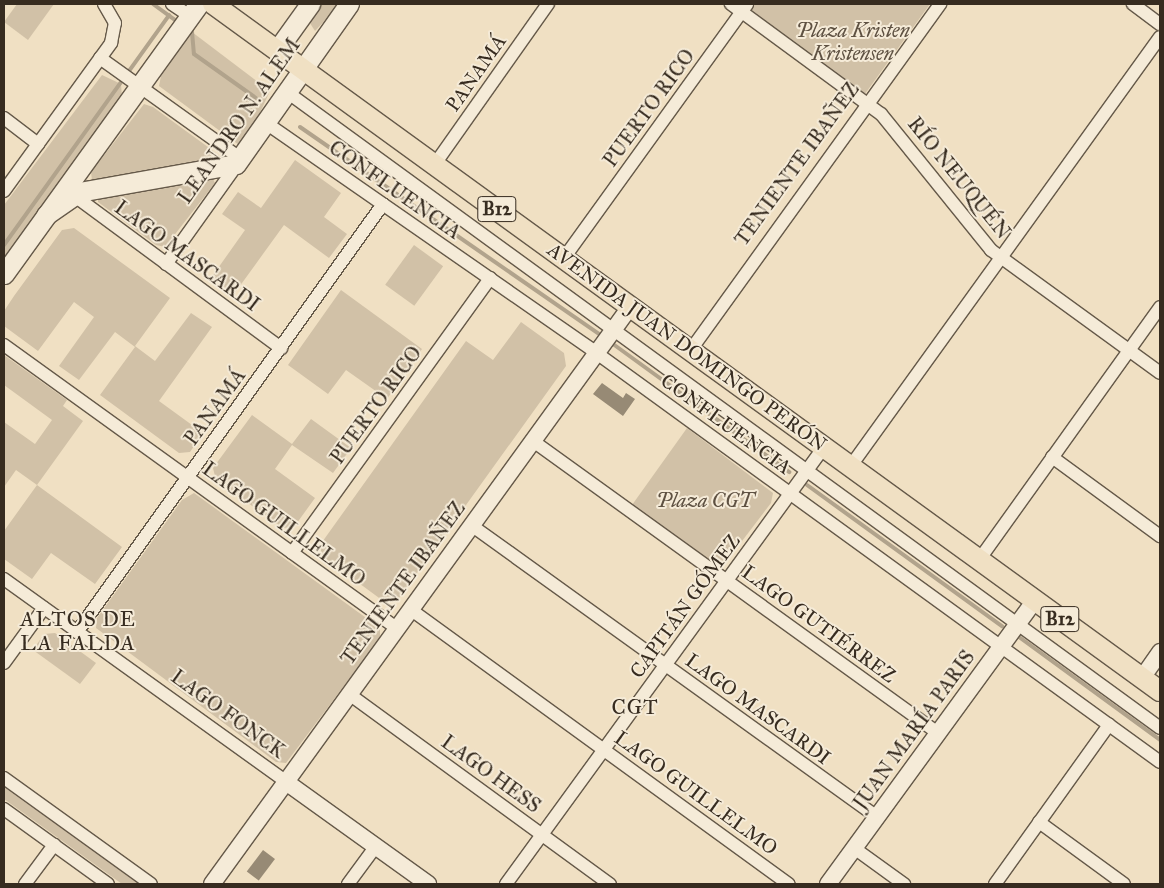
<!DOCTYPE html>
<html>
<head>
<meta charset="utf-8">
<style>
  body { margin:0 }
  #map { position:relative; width:1164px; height:888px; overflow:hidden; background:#f0e0c3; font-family:"IM FELL Great Primer",serif }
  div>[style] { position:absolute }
  .green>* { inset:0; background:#d1c1a7; transform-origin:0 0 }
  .stream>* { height:4px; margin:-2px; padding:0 2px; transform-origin:2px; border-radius:2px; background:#b1a38c }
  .building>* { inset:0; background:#978a75; transform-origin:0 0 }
  .roads { filter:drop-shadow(1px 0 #655949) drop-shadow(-1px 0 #655949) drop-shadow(0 1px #655949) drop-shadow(0 -1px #655949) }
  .minor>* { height:12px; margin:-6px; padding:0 6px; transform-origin:6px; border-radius:6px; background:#f5ebd8 }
  .tertiary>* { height:16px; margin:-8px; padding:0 8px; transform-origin:8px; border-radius:8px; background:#f5ebd8 }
  .secondary>* { height:19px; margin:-9.5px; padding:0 9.5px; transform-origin:9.5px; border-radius:9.5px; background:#f5ebd8 }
  .primary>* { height:20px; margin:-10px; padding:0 10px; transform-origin:10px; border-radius:10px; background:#f0e0c3 }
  span { translate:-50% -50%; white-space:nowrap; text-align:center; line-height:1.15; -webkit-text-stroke:4px #f5ebd8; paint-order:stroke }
  .shield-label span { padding:1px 4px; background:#f5ebd8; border:1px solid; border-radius:4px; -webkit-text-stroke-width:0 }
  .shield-label { font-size:19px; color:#372c20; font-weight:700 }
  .park-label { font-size:20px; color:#5e5142; font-style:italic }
  .street-label { font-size:20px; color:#372c20 }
  .neighbourhood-label { font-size:21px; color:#372c20; letter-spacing:1px }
  .frame { position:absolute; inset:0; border:5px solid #372c20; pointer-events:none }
</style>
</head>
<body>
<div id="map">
  <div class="green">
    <i style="clip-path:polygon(17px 4px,54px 4px,28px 40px,4px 22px)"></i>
    <i style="clip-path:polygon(319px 4px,340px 4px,315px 31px,308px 20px)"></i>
    <i style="clip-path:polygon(747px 4px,930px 4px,862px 98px,742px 11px)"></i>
    <i style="clip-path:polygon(192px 32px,270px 91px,251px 132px,239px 145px,159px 86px,161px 76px)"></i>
    <i style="clip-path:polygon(102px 75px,121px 84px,122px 97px,4px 262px,4px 205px)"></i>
    <i style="clip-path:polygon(144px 104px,153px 107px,223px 158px,92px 181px,91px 172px)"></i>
    <i style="clip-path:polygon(295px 160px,341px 193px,324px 217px,347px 234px,329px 258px,284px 225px,234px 294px,211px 278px,245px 230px,222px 214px,238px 192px,261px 208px)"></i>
    <i style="clip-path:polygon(212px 177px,215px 183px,165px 247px,156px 245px,98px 202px,98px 198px)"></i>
    <i style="clip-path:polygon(74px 228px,170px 298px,135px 346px,155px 361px,191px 313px,212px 327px,159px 401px,203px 433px,190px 452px,179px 453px,100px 395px,135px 347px,115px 332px,79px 380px,59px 366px,94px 317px,74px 302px,38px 351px,4px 326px,4px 311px,14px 296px,62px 230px)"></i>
    <i style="left:414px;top:245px;width:36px;height:49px;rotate:36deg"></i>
    <i style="clip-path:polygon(341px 290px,422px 349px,387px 399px,346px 370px,328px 394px,288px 365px)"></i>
    <i style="clip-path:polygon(521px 322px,564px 353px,566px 366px,397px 601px,386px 603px,322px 556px,320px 545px,466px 341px,493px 360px)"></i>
    <i style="clip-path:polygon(4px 355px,67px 400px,63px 406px,83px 421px,37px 485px,122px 547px,95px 584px,51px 553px,32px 579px,4px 559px,4px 531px,37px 485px,16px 470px,4px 487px,4px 422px,35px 444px,52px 420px,4px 385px)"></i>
    <i style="clip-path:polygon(252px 415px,292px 444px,311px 419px,351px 448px,333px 473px,292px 445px,275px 469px,315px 498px,294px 527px,283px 528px,216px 480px,213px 468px)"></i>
    <i style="clip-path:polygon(687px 428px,773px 493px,771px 503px,723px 566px,717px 566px,632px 505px)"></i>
    <i style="clip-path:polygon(194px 493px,380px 628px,380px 638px,286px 763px,276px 762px,96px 628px,97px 618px,182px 500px)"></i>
    <i style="clip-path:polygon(55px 633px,96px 663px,80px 684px,33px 650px,44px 634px)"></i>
    <i style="clip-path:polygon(4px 787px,139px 884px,122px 884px,4px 799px)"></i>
  </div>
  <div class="stream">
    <i style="left:153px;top:4px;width:27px;rotate:36deg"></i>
    <i style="left:192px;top:32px;width:22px;rotate:85deg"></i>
    <i style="left:194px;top:54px;width:76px;rotate:35.4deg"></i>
    <i style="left:300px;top:127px;width:364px;rotate:34.7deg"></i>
    <i style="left:4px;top:245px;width:283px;rotate:-54.3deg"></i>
    <i style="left:613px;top:344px;width:218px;rotate:36deg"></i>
    <i style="left:807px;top:485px;width:241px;rotate:35.9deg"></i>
    <i style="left:1019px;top:637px;width:175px;rotate:36.1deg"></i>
  </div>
  <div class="building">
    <i style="clip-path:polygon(602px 383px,623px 398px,626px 393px,635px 399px,623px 416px,593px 394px)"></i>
    <i style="left:263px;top:850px;width:15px;height:27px;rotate:37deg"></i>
  </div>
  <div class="roads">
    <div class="minor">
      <i style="left:172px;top:4px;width:22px;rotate:34deg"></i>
      <i style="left:731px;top:4px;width:186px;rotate:36.3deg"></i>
      <i style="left:881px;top:114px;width:175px;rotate:51deg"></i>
      <i style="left:991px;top:250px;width:209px;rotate:36deg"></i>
      <i style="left:1133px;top:4px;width:34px;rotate:37deg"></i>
      <i style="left:100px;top:58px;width:173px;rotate:35.6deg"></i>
      <i style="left:241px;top:159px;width:129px;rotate:125.5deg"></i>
      <i style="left:287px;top:92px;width:1080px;rotate:36.07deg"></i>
      <i style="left:4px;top:118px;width:43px;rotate:37.4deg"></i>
      <i style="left:266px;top:123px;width:396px;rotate:34.8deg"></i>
      <i style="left:591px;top:349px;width:703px;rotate:35.97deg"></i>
      <i style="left:435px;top:164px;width:196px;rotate:-54.8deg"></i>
      <i style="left:4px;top:191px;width:183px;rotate:-54.1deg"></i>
      <i style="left:111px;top:43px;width:20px;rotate:-79deg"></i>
      <i style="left:115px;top:23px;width:22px;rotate:-120deg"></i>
      <i style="left:72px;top:194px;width:260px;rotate:36.4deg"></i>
      <i style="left:564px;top:258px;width:313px;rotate:-54.2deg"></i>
      <i style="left:4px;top:345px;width:484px;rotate:35.8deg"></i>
      <i style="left:690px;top:351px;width:428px;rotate:-54.2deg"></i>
      <i style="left:533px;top:441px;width:499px;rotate:35.8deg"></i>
      <i style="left:1052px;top:457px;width:134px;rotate:36.2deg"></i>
      <i style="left:850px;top:467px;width:530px;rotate:-54.21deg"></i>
      <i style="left:471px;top:525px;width:500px;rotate:35.72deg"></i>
      <i style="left:292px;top:553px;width:339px;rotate:-54.2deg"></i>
      <i style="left:979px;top:560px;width:311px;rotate:-54.4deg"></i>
      <i style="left:4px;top:579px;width:347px;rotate:35.7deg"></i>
      <i style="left:410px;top:609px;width:468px;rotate:36deg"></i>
      <i style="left:77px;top:632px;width:526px;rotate:-54.44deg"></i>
      <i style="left:4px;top:663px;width:68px;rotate:-54deg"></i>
      <i style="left:349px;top:694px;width:323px;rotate:36.1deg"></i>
      <i style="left:4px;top:778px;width:181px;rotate:35.8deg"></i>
      <i style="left:4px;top:809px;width:128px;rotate:35.8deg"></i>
      <i style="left:1039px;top:822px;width:105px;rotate:36.1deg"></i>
      <i style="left:854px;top:848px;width:62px;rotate:35.8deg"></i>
      <i style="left:25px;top:884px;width:49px;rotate:-53.4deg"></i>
      <i style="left:348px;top:884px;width:47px;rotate:-53.6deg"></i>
      <i style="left:506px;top:884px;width:540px;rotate:-53.96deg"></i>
      <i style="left:995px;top:884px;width:196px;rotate:-54.4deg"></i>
    </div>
    <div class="tertiary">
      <i style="left:1142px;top:678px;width:32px;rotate:-55deg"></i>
      <i style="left:286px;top:782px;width:175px;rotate:35.7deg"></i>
      <i style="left:212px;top:884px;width:712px;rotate:-54.08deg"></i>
      <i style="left:828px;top:884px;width:351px;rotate:-53.9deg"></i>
    </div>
    <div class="secondary">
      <i style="left:277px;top:50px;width:57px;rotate:-54.3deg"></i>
      <i style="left:46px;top:215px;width:40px;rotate:-34.9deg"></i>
      <i style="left:79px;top:192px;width:159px;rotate:-10.1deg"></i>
      <i style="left:236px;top:164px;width:196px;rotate:-54.8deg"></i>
      <i style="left:4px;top:274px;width:333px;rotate:-54.2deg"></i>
    </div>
    <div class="primary">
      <i style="left:213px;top:4px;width:1170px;rotate:35.96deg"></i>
    </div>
  </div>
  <div class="shield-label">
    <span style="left:497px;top:209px">B12</span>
    <span style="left:1060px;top:619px">B12</span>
  </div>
  <div class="park-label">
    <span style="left:853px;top:42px">Plaza Kristen<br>Kristensen</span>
    <span style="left:705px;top:500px">Plaza CGT</span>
  </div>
  <div class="street-label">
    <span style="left:476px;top:73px;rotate:-55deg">PANAMÁ</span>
    <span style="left:649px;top:108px;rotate:-54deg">PUERTO RICO</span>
    <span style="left:239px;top:121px;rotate:-55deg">LEANDRO N. ALEM</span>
    <span style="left:797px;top:164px;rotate:-54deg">TENIENTE IBAÑEZ</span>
    <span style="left:959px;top:178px;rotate:51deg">RÍO NEUQUÉN</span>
    <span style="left:395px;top:190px;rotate:35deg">CONFLUENCIA</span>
    <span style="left:187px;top:256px;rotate:36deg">LAGO MASCARDI</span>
    <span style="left:687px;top:347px;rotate:36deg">AVENIDA JUAN DOMINGO PERÓN</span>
    <span style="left:376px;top:405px;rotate:-54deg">PUERTO RICO</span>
    <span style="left:215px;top:407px;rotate:-54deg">PANAMÁ</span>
    <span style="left:726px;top:424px;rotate:36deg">CONFLUENCIA</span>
    <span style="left:284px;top:524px;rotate:36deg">LAGO GUILLELMO</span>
    <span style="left:403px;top:583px;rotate:-54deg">TENIENTE IBAÑEZ</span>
    <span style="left:685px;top:606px;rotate:-54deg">CAPITÁN GÓMEZ</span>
    <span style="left:819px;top:624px;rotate:36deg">LAGO GUTIÉRREZ</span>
    <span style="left:758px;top:709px;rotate:36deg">LAGO MASCARDI</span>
    <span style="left:228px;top:714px;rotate:36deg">LAGO FONCK</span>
    <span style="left:914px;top:730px;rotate:-54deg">JUAN MARÍA PARIS</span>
    <span style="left:491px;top:774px;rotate:36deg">LAGO HESS</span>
    <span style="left:696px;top:793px;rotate:36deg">LAGO GUILLELMO</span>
  </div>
  <div class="neighbourhood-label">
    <span style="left:78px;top:631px">ALTOS DE<br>LA FALDA</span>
    <span style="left:635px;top:707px">CGT</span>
  </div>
  <div class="frame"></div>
</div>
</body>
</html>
